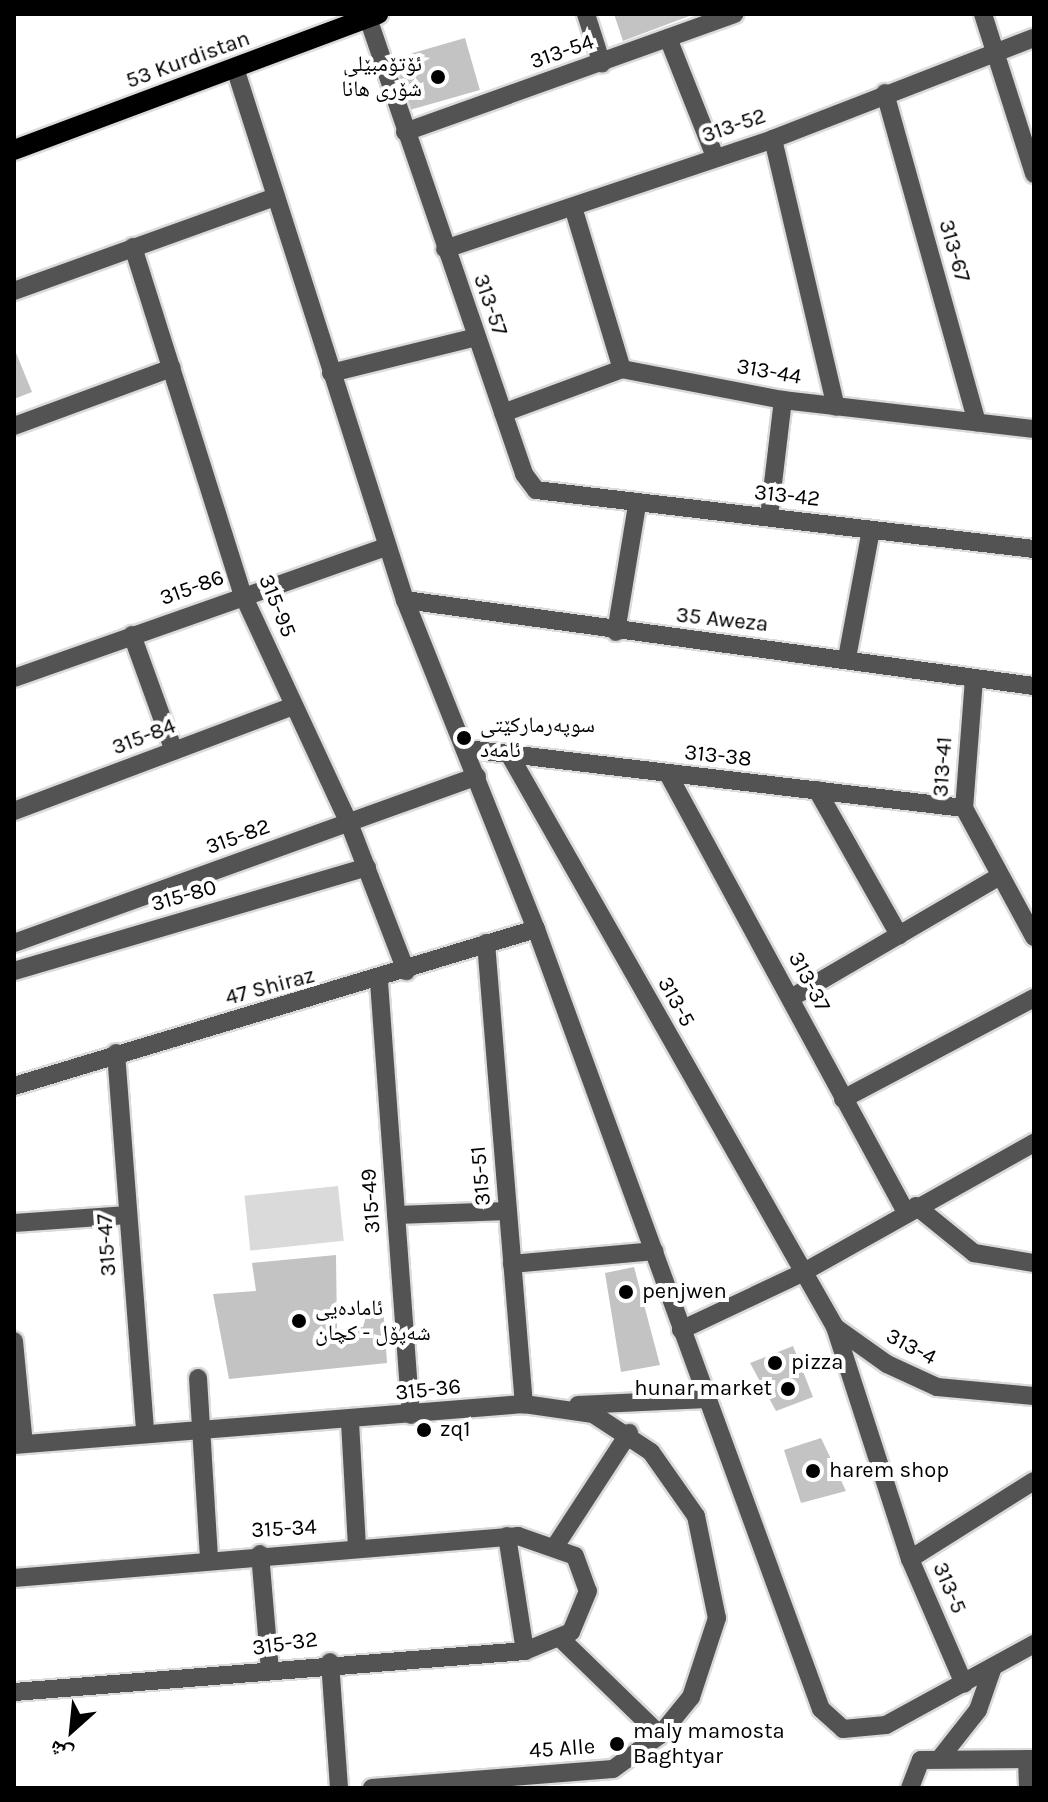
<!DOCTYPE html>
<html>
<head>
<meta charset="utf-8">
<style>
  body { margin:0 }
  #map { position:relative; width:1048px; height:1802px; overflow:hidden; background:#fff; font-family:Karla,"Noto Naskh Arabic",sans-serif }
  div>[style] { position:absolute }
  .green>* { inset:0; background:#dadada; transform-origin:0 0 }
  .building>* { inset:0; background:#c3c3c3; transform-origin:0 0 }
  .roads { filter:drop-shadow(2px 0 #dbdbdb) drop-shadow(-2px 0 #dbdbdb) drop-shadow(0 2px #dbdbdb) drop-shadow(0 -2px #dbdbdb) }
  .minor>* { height:18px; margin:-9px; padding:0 9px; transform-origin:9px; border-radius:9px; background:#535353 }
  .major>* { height:20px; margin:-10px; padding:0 10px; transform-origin:10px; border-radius:10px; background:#000 }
  .dots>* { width:22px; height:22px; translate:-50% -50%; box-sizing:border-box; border:4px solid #fff; border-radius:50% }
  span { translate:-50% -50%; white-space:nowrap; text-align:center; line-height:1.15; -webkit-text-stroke:8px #fff; paint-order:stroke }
  .street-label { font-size:22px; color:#000 }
  .poi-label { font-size:22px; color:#000 }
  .right { translate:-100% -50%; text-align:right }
  .left { translate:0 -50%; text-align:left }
  .frame { position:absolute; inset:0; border:16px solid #000; pointer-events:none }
  .north { position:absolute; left:32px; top:1690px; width:80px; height:80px; -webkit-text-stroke:6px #fff; paint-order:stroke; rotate:207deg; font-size:22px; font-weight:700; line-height:32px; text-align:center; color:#000 }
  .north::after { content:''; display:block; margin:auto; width:28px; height:36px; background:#000; clip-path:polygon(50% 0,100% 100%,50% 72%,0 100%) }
</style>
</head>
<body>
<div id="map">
  <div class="green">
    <i style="left:338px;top:1186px;width:55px;height:94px;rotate:84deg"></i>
  </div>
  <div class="building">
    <i style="clip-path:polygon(614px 14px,692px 14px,692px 15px,623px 41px)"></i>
    <i style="left:465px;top:38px;width:54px;height:74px;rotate:74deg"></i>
    <i style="clip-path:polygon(14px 348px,32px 392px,14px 399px)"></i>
    <i style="clip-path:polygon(336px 1255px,337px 1330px,363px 1327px,369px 1306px,383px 1306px,387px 1363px,229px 1379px,213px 1294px,256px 1291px,252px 1263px)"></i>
    <i style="clip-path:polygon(634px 1267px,660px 1365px,621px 1372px,605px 1273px)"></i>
    <i style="clip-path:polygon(793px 1346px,813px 1397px,776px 1411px,750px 1363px)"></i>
    <i style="clip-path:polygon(821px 1438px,846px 1491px,801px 1503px,784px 1450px)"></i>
  </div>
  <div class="roads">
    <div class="minor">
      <i style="left:586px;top:14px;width:52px;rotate:72.3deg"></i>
      <i style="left:983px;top:14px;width:168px;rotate:72.3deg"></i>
      <i style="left:368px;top:18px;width:482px;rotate:71.1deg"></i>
      <i style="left:524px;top:474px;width:20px;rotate:53deg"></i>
      <i style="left:536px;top:490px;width:501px;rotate:6.76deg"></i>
      <i style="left:668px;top:38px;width:128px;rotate:68.4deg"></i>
      <i style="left:235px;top:68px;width:559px;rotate:72.28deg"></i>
      <i style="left:405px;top:600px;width:354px;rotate:68.3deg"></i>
      <i style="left:536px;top:929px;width:830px;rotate:69.93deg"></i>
      <i style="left:821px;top:1709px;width:30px;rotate:42deg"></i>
      <i style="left:843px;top:1729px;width:43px;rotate:-5.3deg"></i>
      <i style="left:886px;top:1725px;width:169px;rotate:-28.7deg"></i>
      <i style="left:885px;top:93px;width:342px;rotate:74.4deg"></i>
      <i style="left:405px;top:132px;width:350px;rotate:-19.7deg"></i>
      <i style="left:773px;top:139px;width:275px;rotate:76.8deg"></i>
      <i style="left:573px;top:207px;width:169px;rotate:73.2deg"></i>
      <i style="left:133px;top:247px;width:365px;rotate:72.5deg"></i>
      <i style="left:243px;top:595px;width:251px;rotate:65.1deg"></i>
      <i style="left:349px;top:823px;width:159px;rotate:68.9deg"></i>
      <i style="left:445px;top:249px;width:346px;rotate:-18.5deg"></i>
      <i style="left:773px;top:139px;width:280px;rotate:-21.2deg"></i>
      <i style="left:14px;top:291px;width:274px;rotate:-19.8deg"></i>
      <i style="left:331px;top:373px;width:149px;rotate:-13.9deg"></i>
      <i style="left:503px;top:413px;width:127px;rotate:-20.3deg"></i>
      <i style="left:622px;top:369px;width:164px;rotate:10.9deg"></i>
      <i style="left:783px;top:400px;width:253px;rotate:6.6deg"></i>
      <i style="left:14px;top:426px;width:168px;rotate:-20.2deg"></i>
      <i style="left:769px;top:517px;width:118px;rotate:-83.2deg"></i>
      <i style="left:405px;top:600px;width:635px;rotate:7.79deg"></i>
      <i style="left:616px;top:632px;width:129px;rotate:-80.6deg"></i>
      <i style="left:132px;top:635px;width:123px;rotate:70.1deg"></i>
      <i style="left:847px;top:658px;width:130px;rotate:-79.4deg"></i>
      <i style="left:14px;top:678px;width:395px;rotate:-19.4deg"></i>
      <i style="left:974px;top:679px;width:129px;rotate:94.4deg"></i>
      <i style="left:964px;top:808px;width:147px;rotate:61.5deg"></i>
      <i style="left:467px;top:749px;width:500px;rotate:6.77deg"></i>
      <i style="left:509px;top:754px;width:659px;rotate:60.36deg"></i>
      <i style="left:835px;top:1327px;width:64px;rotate:35.4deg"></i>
      <i style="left:887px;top:1364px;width:55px;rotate:24.7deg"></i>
      <i style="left:937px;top:1387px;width:97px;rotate:5.3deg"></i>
      <i style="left:668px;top:774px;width:499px;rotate:61.5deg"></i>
      <i style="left:817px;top:790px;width:167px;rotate:60.5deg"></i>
      <i style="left:14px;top:811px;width:296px;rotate:-20.6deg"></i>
      <i style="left:14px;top:943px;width:492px;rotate:-19.8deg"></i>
      <i style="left:486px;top:943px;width:463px;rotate:85.3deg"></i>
      <i style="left:14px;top:971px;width:368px;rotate:-16.4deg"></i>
      <i style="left:379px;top:982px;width:434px;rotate:85.8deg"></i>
      <i style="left:791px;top:998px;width:242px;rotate:-30.3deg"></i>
      <i style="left:116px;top:1053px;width:381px;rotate:85.6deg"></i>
      <i style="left:14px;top:1086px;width:545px;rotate:-16.74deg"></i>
      <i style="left:843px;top:1099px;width:216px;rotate:-27.9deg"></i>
      <i style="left:916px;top:1206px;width:75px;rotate:39deg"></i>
      <i style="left:974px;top:1253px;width:61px;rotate:9.5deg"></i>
      <i style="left:396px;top:1215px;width:112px;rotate:-2deg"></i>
      <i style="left:14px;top:1223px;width:114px;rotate:-4deg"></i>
      <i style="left:512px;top:1264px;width:143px;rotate:-5.2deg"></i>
      <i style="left:835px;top:1327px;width:244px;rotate:72.1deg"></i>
      <i style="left:910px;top:1559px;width:136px;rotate:66.6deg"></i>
      <i style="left:681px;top:1330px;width:134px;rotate:-25.2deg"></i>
      <i style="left:802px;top:1273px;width:266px;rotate:-29.3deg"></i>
      <i style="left:14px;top:1341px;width:103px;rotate:84.5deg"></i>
      <i style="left:198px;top:1378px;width:180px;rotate:86.5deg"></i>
      <i style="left:578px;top:1405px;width:129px;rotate:-2.7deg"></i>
      <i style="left:350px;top:1422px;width:127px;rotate:86.8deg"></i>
      <i style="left:14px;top:1445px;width:512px;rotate:-4.6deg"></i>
      <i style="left:524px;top:1404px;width:70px;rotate:8.2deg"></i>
      <i style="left:593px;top:1414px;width:69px;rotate:33.2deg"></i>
      <i style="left:651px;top:1452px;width:78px;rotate:54.9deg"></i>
      <i style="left:696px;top:1516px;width:104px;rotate:78.4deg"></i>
      <i style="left:717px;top:1618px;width:83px;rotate:108.2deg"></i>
      <i style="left:691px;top:1697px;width:49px;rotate:129.2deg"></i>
      <i style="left:660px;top:1735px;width:58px;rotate:144.1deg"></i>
      <i style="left:613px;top:1769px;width:242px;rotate:175.5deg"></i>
      <i style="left:507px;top:1536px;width:116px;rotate:81.1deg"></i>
      <i style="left:556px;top:1545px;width:134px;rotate:-56.9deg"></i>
      <i style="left:260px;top:1554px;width:116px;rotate:85.1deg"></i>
      <i style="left:910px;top:1559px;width:146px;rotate:-32.2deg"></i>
      <i style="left:14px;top:1578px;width:506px;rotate:-4.76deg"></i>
      <i style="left:518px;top:1536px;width:60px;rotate:19.3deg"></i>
      <i style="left:575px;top:1556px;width:37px;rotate:70deg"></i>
      <i style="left:588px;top:1591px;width:44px;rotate:112.5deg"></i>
      <i style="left:571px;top:1632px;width:50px;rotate:157.6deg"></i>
      <i style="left:525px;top:1651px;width:513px;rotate:175.41deg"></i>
      <i style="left:560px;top:1638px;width:139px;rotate:44.1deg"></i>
      <i style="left:330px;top:1662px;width:126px;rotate:85.9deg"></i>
      <i style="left:941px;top:1757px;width:60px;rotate:-51.8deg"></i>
      <i style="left:978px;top:1710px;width:46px;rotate:-70.8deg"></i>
      <i style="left:1027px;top:1759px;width:29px;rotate:88deg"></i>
      <i style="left:910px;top:1788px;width:30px;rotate:-69deg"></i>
      <i style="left:921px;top:1760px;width:113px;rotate:-0.5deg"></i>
    </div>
    <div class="major">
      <i style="left:14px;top:150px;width:389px;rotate:-20.5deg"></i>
    </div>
  </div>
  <div class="dots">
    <i style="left:438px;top:77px;background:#000"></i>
    <i style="left:464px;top:738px;background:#000"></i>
    <i style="left:626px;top:1292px;background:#000"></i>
    <i style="left:299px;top:1321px;background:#000"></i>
    <i style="left:775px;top:1363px;background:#000"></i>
    <i style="left:788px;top:1389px;background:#000"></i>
    <i style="left:424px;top:1430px;background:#000"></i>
    <i style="left:813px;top:1471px;background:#000"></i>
    <i style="left:617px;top:1744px;background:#000"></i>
  </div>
  <div class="street-label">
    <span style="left:562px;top:52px;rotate:-19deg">313-54</span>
    <span style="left:188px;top:60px;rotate:-20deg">53 Kurdistan</span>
    <span style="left:734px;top:126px;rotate:-19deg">313-52</span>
    <span style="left:954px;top:251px;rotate:74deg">313-67</span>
    <span style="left:490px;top:305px;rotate:71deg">313-57</span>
    <span style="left:769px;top:372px;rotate:10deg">313-44</span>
    <span style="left:787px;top:496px;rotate:6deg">313-42</span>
    <span style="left:192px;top:588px;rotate:-20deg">315-86</span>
    <span style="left:277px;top:606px;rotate:68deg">315-95</span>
    <span style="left:722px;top:620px;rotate:6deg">35 Aweza</span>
    <span style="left:144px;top:737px;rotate:-21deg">315-84</span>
    <span style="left:718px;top:756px;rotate:6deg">313-38</span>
    <span style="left:943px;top:767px;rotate:-86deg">313-41</span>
    <span style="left:238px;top:837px;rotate:-20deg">315-82</span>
    <span style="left:184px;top:896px;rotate:-16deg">315-80</span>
    <span style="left:809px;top:982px;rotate:62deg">313-37</span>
    <span style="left:270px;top:987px;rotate:-15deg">47 Shiraz</span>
    <span style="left:676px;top:1002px;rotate:61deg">313-5</span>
    <span style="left:481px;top:1176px;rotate:-95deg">315-51</span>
    <span style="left:371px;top:1201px;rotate:-94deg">315-49</span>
    <span style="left:107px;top:1245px;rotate:-94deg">315-47</span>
    <span style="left:911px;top:1347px;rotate:28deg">313-4</span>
    <span style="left:428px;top:1390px;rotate:-6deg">315-36</span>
    <span style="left:284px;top:1529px;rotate:-3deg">315-34</span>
    <span style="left:949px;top:1588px;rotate:67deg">313-5</span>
    <span style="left:285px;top:1644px;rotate:-8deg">315-32</span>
    <span style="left:562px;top:1749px;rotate:-4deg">45 Alle</span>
  </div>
  <div class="poi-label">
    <span class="right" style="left:422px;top:77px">ئۆتۆمبێلی<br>شۆری هانا</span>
    <span class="left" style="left:480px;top:738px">سوپەرمارکێتی<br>ئامەد</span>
    <span class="left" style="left:642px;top:1292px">penjwen</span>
    <span class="left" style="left:315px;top:1321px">ئامادەیی<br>شەپۆل - کچان</span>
    <span class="left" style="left:791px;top:1363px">pizza</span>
    <span class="right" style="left:772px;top:1389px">hunar market</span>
    <span class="left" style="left:440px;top:1430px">zq1</span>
    <span class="left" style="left:829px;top:1471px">harem shop</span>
    <span class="left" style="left:633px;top:1744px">maly mamosta<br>Baghtyar</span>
  </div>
  <div class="frame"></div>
  <div class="north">ش</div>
</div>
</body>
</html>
